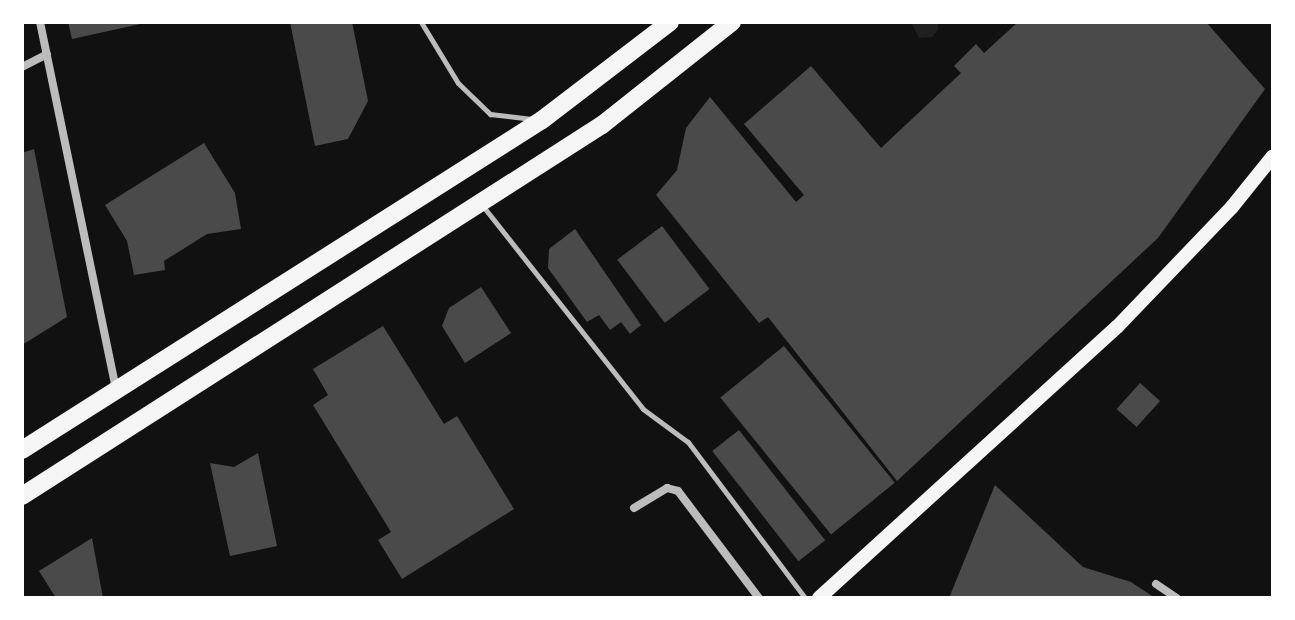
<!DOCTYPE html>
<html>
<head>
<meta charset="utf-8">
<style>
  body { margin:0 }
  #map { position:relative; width:1295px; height:620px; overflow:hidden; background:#111; font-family:Georgia,serif }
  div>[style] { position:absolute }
  .green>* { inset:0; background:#202020 }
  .building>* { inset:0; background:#4a4a4a; transform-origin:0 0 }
  .service>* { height:5px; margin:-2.5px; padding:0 2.5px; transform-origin:2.5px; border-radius:2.5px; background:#bcbcbc }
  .minor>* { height:8px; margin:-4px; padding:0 4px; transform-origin:4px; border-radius:4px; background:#bcbcbc }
  .secondary>* { height:14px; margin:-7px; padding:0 7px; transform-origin:7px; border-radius:7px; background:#f5f5f5 }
  .trunk>* { height:18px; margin:-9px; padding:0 9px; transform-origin:9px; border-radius:9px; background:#f5f5f5 }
  span { translate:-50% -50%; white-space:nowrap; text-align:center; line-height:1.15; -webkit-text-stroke:6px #fff; paint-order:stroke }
  .frame { position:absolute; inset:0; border:24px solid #fff; pointer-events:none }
</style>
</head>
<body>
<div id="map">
  <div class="green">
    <i style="clip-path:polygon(911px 22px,938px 22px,938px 30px,932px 37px,919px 38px)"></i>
  </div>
  <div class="building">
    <i style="clip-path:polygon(68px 22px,144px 22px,145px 23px,72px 39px)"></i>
    <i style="clip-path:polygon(290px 22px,352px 22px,368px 101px,348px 139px,315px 146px)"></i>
    <i style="clip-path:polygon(1018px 22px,1206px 22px,1265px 89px,1158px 238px,897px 481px,768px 317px,759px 323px,656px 195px,677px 170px,686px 128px,710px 97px,796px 202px,804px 195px,744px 124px,811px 66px,881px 148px,961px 73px,954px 66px,976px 44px,984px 53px)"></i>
    <i style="clip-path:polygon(204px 143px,235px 193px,241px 229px,207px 234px,164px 261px,165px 270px,134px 275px,127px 241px,105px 205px)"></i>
    <i style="clip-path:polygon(34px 149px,67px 317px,22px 345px,22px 153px)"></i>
    <i style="left:662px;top:226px;width:79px;height:56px;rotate:53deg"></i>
    <i style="clip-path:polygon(575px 229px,641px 325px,630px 334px,621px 322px,610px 330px,599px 315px,587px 322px,548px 268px,549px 249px)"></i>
    <i style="clip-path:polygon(481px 287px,511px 333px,465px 363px,442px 326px,449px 308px)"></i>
    <i style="clip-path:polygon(383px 326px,444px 424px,457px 416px,514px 509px,402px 579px,378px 540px,391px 532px,313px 405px,328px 395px,313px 369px)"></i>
    <i style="left:784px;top:346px;width:176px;height:82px;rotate:51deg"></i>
    <i style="left:1140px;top:383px;width:27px;height:35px;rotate:42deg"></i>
    <i style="left:739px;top:430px;width:140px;height:34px;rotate:52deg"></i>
    <i style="clip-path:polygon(258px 453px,277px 546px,230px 556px,210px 463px,234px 467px)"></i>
    <i style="clip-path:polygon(995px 485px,1083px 567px,1131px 582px,1155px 598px,949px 598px)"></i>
    <i style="clip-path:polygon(92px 538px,103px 598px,56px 598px,39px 571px)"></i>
  </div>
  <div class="service">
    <i style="left:421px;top:22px;width:71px;rotate:58.8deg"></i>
    <i style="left:458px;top:83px;width:45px;rotate:44.1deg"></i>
    <i style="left:490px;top:114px;width:42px;rotate:6.8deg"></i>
    <i style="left:482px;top:205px;width:260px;rotate:51.7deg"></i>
    <i style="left:643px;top:409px;width:56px;rotate:36.3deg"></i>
    <i style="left:688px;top:442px;width:195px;rotate:53.1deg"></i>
  </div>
  <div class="minor">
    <i style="left:40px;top:22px;width:376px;rotate:78.3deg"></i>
    <i style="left:22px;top:67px;width:28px;rotate:-27deg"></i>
    <i style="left:634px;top:508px;width:39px;rotate:-31deg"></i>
    <i style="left:667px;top:488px;width:11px;rotate:15deg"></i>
    <i style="left:678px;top:491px;width:134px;rotate:52.9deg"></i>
    <i style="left:1156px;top:584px;width:25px;rotate:34deg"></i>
  </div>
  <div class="secondary">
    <i style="left:819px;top:598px;width:403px;rotate:-42.3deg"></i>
    <i style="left:1117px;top:327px;width:166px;rotate:-46.2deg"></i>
    <i style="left:1232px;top:207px;width:65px;rotate:-51.2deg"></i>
  </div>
  <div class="trunk">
    <i style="left:22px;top:450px;width:616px;rotate:-32.4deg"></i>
    <i style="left:542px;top:120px;width:161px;rotate:-37.4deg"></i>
    <i style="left:22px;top:496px;width:689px;rotate:-32.61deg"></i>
    <i style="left:602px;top:125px;width:166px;rotate:-38.4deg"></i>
  </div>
  <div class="frame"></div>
</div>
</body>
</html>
